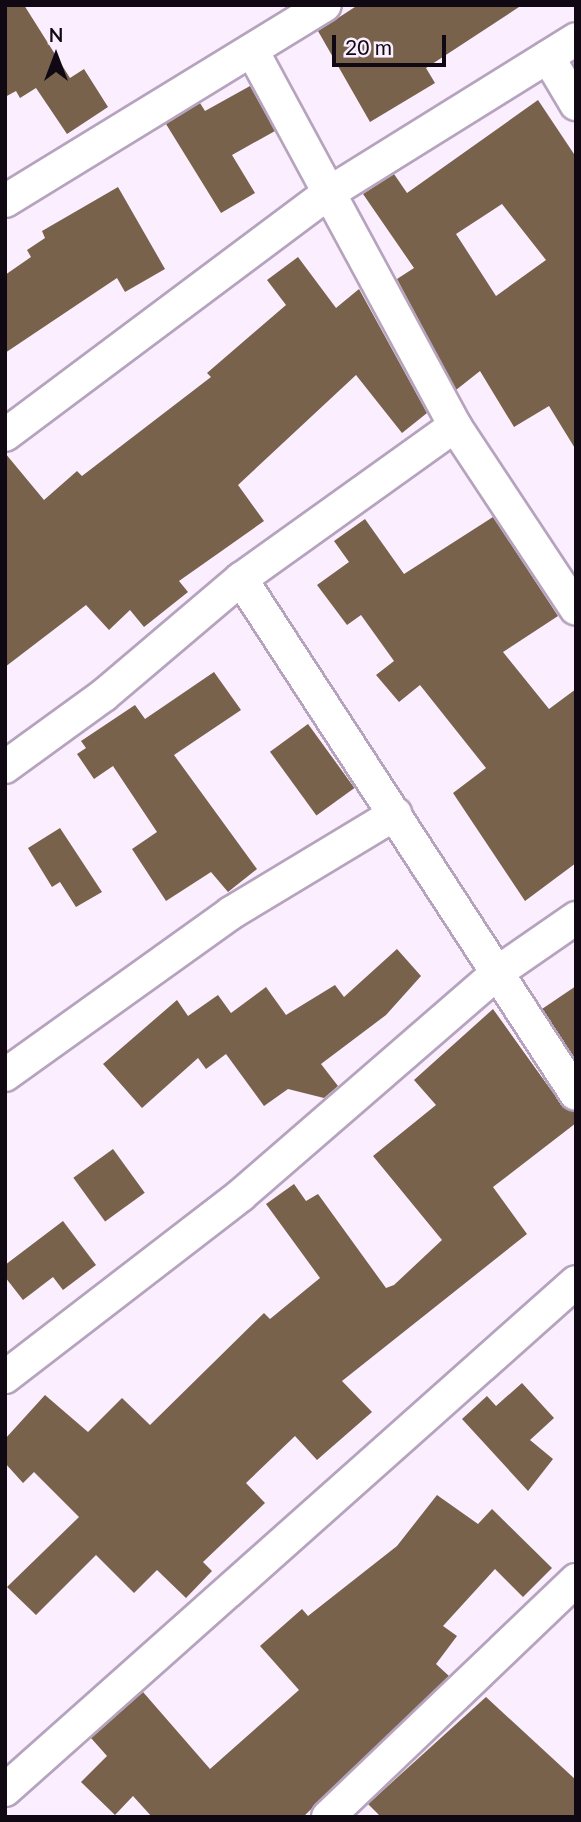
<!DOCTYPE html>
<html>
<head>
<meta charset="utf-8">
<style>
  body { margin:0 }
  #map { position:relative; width:581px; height:1822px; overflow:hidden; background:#faeeff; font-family:Lato,sans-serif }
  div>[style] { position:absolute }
  .building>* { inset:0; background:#78624c; transform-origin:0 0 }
  .roads { filter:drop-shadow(2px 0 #b6a3be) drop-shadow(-2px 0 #b6a3be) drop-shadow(0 2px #b6a3be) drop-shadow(0 -2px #b6a3be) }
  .street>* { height:32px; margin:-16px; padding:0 16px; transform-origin:16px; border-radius:16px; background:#fff }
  span { translate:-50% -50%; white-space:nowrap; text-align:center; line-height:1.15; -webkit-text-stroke:5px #faeeff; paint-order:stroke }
  .frame { position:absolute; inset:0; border:7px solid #100913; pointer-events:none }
  .north { position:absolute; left:21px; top:21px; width:70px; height:70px; -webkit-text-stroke:5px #faeeff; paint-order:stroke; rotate:0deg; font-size:19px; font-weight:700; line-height:28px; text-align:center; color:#100913 }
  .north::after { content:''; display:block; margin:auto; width:24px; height:32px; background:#100913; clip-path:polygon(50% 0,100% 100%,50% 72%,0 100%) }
  .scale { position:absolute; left:332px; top:35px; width:114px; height:32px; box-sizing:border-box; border:4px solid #100913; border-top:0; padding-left:9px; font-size:21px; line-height:24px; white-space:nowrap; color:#100913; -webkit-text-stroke:5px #faeeff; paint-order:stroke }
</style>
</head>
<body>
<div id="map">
  <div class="building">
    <i style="clip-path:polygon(5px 5px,24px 5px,70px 78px,84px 69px,108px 107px,67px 134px,36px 88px,20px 98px,16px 91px,5px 97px)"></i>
    <i style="clip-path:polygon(358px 5px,522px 5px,426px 68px,435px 83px,370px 122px,318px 31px)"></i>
    <i style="clip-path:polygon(250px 86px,275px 131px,232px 155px,255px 193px,221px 213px,166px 124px,200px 103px,205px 111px)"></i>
    <i style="clip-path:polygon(evenodd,538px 100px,576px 157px,576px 450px,549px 406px,514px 427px,480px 371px,456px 390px,397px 279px,414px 268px,363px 194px,394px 174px,407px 193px,538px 100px,502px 204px,546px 260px,496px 296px,456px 234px,502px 204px)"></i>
    <i style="clip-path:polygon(118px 187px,165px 269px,125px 292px,117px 278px,5px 353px,5px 275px,31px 257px,27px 250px,45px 238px,42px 231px)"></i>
    <i style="clip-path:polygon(298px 257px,336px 308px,359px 289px,427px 413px,402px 433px,356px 375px,238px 485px,264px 521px,179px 581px,188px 592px,144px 627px,130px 610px,109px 630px,86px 605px,5px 667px,5px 453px,44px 500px,77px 471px,82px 476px,211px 377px,207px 373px,286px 305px,267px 280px)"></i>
    <i style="clip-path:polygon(493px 517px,558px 616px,503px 652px,549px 709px,576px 689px,576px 863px,525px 901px,453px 793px,486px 768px,420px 685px,399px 702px,376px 675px,394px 661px,361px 615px,347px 625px,317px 585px,349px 562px,334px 541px,365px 519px,404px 574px)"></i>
    <i style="clip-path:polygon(214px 672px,241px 710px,174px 755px,257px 869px,228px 892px,211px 872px,166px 901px,132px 849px,157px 832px,113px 766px,94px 779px,77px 754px,86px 748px,81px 741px,135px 705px,145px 719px)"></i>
    <i style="left:308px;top:724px;width:79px;height:47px;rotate:54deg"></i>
    <i style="clip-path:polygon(60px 828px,102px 892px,76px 907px,60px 882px,52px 887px,28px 848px)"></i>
    <i style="clip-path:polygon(397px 949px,421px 976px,386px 1015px,321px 1064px,338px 1086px,324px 1098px,288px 1089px,264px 1106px,226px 1054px,206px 1069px,198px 1058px,142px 1108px,103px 1064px,177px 1000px,188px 1016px,218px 995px,231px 1013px,266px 987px,286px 1015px,335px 985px,344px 997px)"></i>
    <i style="clip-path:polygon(576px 986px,576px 1060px,542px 1009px)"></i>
    <i style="clip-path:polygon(493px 1009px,561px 1104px,576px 1112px,576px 1123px,493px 1187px,527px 1234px,342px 1381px,372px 1412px,317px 1460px,295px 1436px,246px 1483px,265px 1503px,203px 1562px,212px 1571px,186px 1598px,157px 1570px,134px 1593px,96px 1555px,36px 1615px,7px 1587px,79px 1517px,34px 1472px,23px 1483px,5px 1463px,5px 1439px,45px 1395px,88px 1432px,122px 1398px,150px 1425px,264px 1313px,270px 1319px,320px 1278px,266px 1204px,294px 1184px,306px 1201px,318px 1194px,386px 1288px,394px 1285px,442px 1240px,373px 1156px,436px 1105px,414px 1080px)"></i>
    <i style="left:113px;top:1149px;width:54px;height:49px;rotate:54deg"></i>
    <i style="clip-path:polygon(63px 1221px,96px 1265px,63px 1290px,53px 1277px,23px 1300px,5px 1277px,5px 1265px)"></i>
    <i style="clip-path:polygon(522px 1383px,554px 1418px,530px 1440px,553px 1459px,528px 1491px,462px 1419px,487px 1396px,496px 1406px)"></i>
    <i style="clip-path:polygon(437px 1495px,478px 1524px,492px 1509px,552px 1568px,523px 1597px,495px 1569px,443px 1626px,457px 1636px,436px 1664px,449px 1676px,303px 1817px,152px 1817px,133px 1796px,115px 1815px,81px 1782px,107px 1756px,91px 1738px,143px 1692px,210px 1769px,299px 1690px,260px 1646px,302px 1609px,308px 1616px,397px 1546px)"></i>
    <i style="clip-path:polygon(486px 1697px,576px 1780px,576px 1817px,381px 1817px,368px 1804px)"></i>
  </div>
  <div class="roads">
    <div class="street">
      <i style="left:254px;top:54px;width:423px;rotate:61.6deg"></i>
      <i style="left:455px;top:426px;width:219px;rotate:56.5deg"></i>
      <i style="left:548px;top:57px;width:55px;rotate:59.2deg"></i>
      <i style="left:5px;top:201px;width:375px;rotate:-31.5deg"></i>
      <i style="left:5px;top:435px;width:404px;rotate:-36.8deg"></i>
      <i style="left:329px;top:193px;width:291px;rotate:-31.9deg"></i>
      <i style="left:241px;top:579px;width:614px;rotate:56.96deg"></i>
      <i style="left:5px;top:767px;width:122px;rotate:-36deg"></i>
      <i style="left:104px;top:695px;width:180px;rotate:-40.3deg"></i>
      <i style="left:241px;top:579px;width:263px;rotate:-35.6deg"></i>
      <i style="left:5px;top:1075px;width:278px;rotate:-35.6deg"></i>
      <i style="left:231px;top:913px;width:192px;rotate:-31.1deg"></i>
      <i style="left:5px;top:1377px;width:298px;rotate:-37.6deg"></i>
      <i style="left:241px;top:1195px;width:340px;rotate:-40.9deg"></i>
      <i style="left:498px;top:972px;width:95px;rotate:-34.7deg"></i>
      <i style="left:5px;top:1790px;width:764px;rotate:-41.66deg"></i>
      <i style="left:328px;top:1817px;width:343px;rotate:-43.7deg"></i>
    </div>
  </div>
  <div class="frame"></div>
  <div class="north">N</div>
  <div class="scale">20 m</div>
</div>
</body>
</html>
